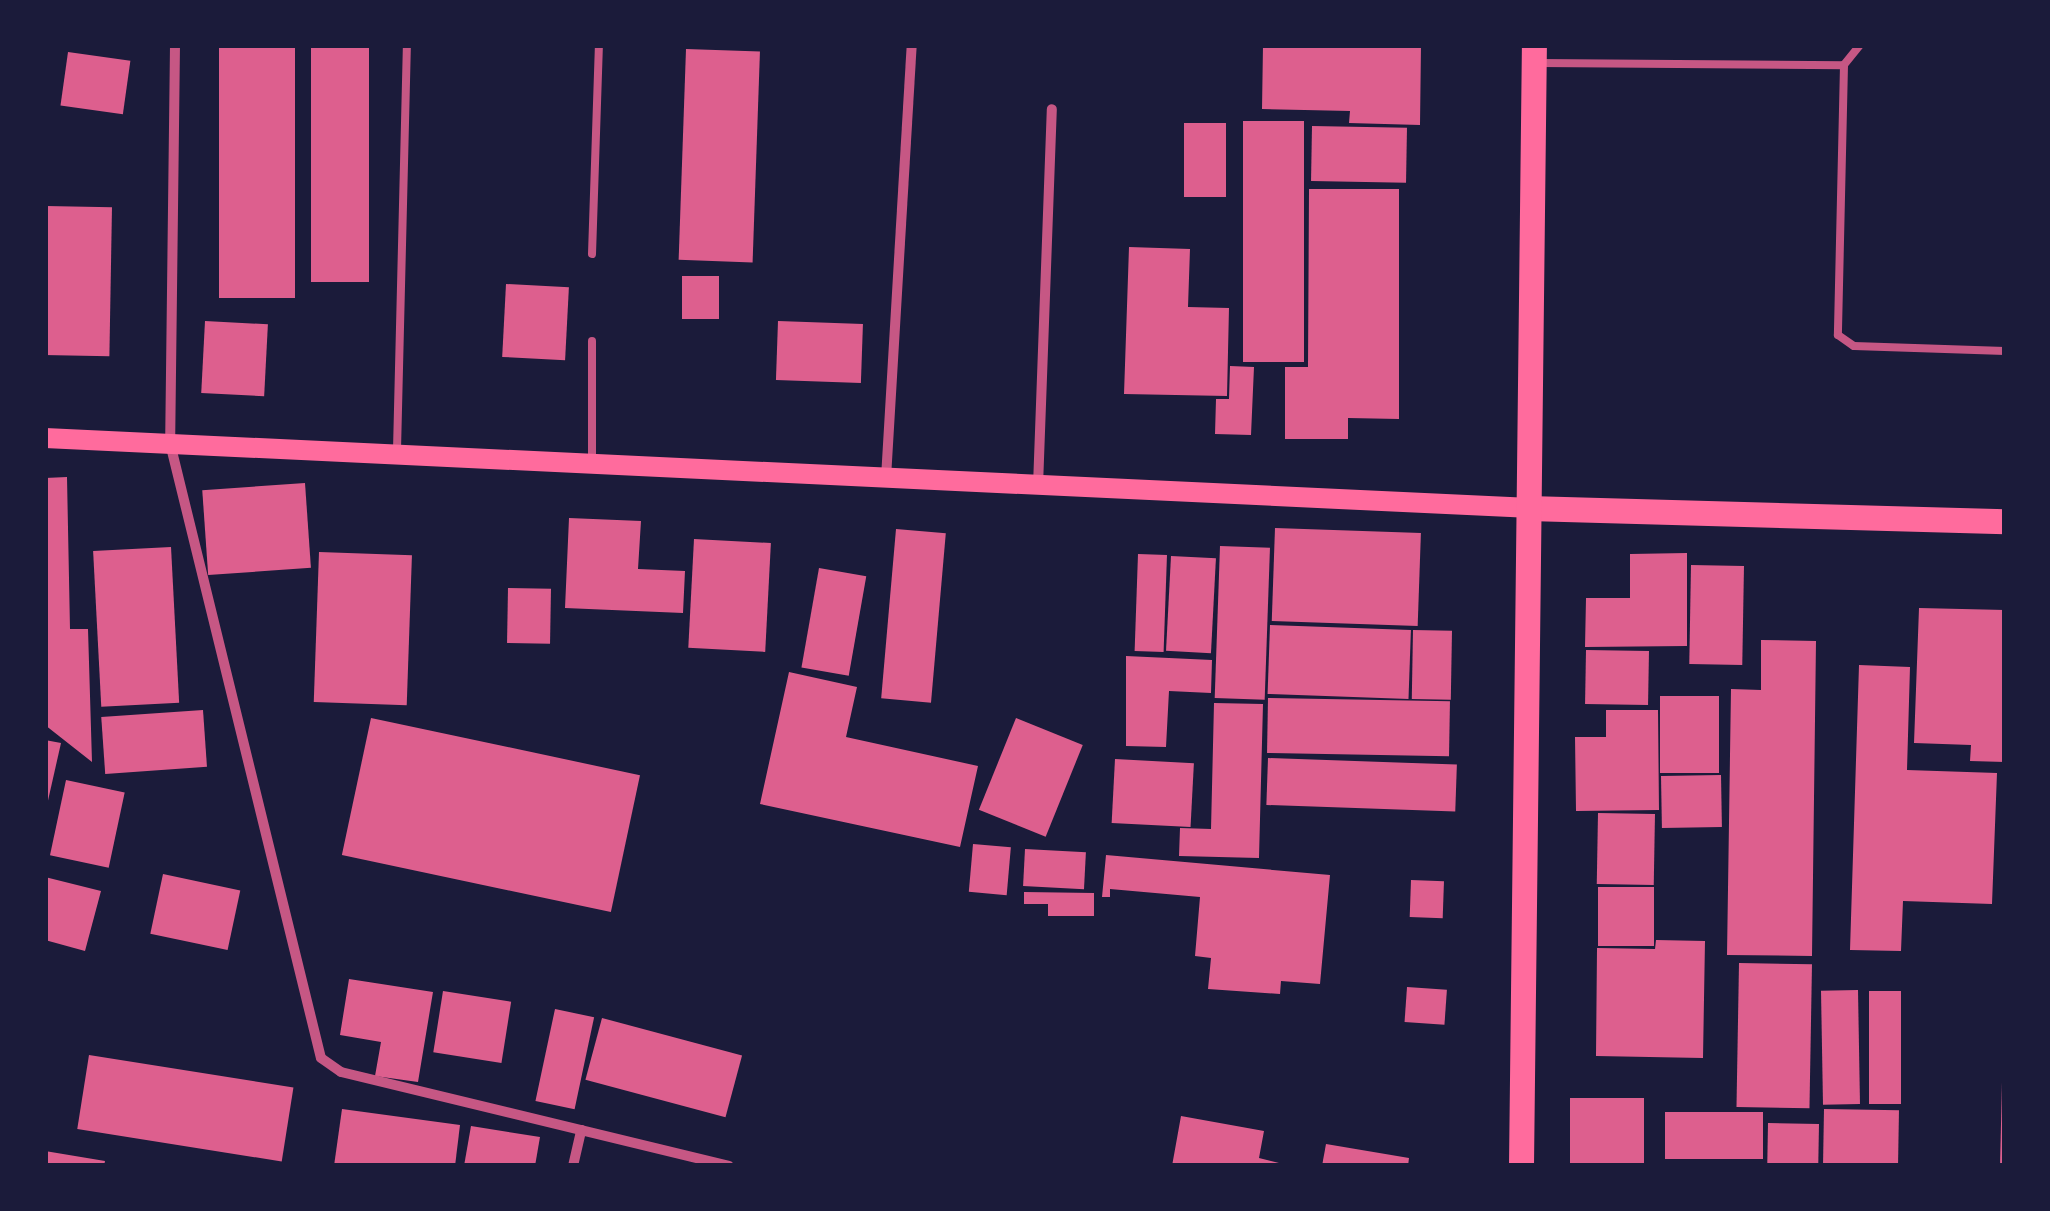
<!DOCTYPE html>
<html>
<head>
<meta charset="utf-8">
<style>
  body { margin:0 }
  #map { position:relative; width:2050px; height:1211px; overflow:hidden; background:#1b1b3a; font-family:"Noto Sans",sans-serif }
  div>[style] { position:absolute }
  .building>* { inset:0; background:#dd5f8e; transform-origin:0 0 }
  .service>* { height:8px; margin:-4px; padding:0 4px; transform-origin:4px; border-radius:4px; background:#c65784 }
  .minor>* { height:10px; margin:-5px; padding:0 5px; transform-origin:5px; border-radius:5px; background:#c65784 }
  .secondary>* { height:20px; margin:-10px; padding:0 10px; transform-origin:10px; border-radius:10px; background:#ff6b9d }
  .primary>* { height:25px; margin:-12.5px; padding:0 12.5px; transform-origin:12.5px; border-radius:12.5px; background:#ff6b9d }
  span { translate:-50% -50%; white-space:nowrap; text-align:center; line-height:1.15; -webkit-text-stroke:8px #1b1b3a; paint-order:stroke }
  .frame { position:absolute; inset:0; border:48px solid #1b1b3a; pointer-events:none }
</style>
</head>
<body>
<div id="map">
  <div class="building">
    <i style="left:219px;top:45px;width:76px;height:253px"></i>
    <i style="left:311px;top:45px;width:58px;height:237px"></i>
    <i style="clip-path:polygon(1263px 45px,1421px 45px,1420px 125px,1349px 123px,1350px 111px,1262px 109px)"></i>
    <i style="left:686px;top:49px;width:74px;height:211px;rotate:2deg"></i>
    <i style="left:68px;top:52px;width:63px;height:54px;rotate:8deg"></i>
    <i style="left:1243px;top:121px;width:61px;height:241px"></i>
    <i style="left:1184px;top:123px;width:42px;height:74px"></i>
    <i style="left:1312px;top:126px;width:95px;height:55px;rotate:1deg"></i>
    <i style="clip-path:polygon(1309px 189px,1399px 189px,1399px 419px,1348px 418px,1348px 439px,1285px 439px,1285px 367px,1308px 367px)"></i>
    <i style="left:46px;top:206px;width:66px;height:149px;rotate:1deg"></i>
    <i style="clip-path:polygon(1129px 247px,1190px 249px,1188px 307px,1229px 308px,1227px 396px,1124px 394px)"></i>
    <i style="left:682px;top:276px;width:37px;height:43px"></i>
    <i style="left:506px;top:284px;width:63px;height:73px;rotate:3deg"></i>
    <i style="left:205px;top:321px;width:63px;height:72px;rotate:3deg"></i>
    <i style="left:778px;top:321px;width:85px;height:59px;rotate:2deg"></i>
    <i style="clip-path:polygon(1230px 366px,1254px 367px,1251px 435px,1215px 434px,1216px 399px,1229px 399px)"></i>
    <i style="clip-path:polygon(67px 477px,70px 629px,88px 629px,92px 762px,45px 725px,45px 478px)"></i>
    <i style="left:305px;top:483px;width:85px;height:103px;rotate:86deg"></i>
    <i style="clip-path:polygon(569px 518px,641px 521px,638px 569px,685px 571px,683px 613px,565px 608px)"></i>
    <i style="left:1275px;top:528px;width:146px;height:93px;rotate:2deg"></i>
    <i style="left:896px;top:529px;width:50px;height:170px;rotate:5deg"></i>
    <i style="left:694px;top:539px;width:77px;height:109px;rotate:3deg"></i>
    <i style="left:1220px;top:546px;width:50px;height:152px;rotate:2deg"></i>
    <i style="left:171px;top:547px;width:156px;height:78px;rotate:87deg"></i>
    <i style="left:319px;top:552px;width:93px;height:150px;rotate:2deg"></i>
    <i style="clip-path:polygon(1687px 553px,1687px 646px,1585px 647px,1586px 598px,1630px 598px,1630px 554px)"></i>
    <i style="left:1138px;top:554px;width:29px;height:97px;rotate:2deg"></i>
    <i style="left:1171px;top:556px;width:45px;height:95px;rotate:3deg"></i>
    <i style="left:1691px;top:565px;width:53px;height:99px;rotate:1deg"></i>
    <i style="left:819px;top:568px;width:48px;height:101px;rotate:10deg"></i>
    <i style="left:508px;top:588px;width:43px;height:55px;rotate:1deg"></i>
    <i style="clip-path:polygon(1919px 608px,2005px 610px,2005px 762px,1970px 761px,1971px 745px,1914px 743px)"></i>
    <i style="left:1270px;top:625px;width:141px;height:69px;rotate:2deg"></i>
    <i style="left:1413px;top:630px;width:39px;height:69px;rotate:1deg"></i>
    <i style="clip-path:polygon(1761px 640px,1816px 641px,1812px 956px,1727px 955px,1731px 689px,1761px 690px)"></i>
    <i style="left:1586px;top:650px;width:63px;height:54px;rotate:1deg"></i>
    <i style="clip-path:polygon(1126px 656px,1212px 660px,1211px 693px,1169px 691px,1166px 747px,1126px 746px)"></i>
    <i style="clip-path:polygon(1859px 665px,1910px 667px,1907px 770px,1997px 773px,1992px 904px,1903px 901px,1901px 951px,1850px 950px)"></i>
    <i style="clip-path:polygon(789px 672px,857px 687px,846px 737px,978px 766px,960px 847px,760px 804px)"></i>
    <i style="left:1660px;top:696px;width:59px;height:77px"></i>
    <i style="left:1268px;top:698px;width:182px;height:55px;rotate:1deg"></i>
    <i style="clip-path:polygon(1214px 703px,1263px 704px,1259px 858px,1179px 856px,1180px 828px,1211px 829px)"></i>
    <i style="left:203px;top:710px;width:57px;height:102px;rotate:86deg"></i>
    <i style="clip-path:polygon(1606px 710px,1658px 710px,1659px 810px,1576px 811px,1575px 737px,1606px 737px)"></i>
    <i style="left:371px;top:718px;width:275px;height:140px;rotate:12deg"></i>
    <i style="left:1016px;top:718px;width:72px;height:99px;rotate:22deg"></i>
    <i style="clip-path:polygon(45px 740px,61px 743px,47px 805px,45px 805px)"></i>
    <i style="left:1268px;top:758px;width:189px;height:47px;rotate:2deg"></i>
    <i style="left:1115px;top:759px;width:79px;height:64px;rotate:3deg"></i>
    <i style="left:1721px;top:775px;width:52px;height:60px;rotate:89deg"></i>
    <i style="left:66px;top:780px;width:60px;height:77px;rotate:12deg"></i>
    <i style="left:1598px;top:813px;width:57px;height:71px;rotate:1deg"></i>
    <i style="left:973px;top:844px;width:38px;height:48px;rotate:5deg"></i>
    <i style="left:1025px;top:849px;width:61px;height:37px;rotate:3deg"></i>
    <i style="clip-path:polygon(1106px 855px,1330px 875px,1320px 984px,1281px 981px,1280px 994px,1208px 989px,1211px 958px,1195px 956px,1200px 897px,1110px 889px,1110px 897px,1102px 897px)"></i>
    <i style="left:163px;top:874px;width:79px;height:61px;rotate:12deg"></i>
    <i style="clip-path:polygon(45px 877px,101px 891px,85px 951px,45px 940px)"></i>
    <i style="left:1411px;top:880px;width:33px;height:37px;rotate:2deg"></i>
    <i style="left:1598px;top:887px;width:56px;height:59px"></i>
    <i style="clip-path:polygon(1024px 892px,1094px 893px,1094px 916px,1048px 916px,1048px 904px,1024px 904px)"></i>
    <i style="clip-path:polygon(1656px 940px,1705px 941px,1703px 1058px,1596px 1056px,1597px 948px,1655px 949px)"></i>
    <i style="left:1739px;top:963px;width:73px;height:144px;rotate:1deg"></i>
    <i style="clip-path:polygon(349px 979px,433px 992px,418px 1082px,375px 1076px,381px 1042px,340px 1035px)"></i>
    <i style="left:1407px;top:987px;width:40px;height:35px;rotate:4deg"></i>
    <i style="left:1858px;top:990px;width:114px;height:37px;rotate:89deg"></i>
    <i style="left:443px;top:991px;width:69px;height:62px;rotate:9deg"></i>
    <i style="left:1869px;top:991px;width:32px;height:113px"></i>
    <i style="left:555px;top:1009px;width:40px;height:94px;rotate:12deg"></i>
    <i style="left:602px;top:1018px;width:145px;height:64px;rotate:15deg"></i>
    <i style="left:89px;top:1055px;width:207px;height:75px;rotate:9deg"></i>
    <i style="clip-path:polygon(2002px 1082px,2005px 1082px,2005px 1166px,2000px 1166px)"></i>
    <i style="left:1570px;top:1098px;width:74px;height:68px"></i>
    <i style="clip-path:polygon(342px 1109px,460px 1125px,455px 1166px,334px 1166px)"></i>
    <i style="left:1824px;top:1109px;width:75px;height:57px;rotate:1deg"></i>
    <i style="left:1665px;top:1112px;width:98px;height:47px"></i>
    <i style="clip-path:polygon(1181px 1116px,1264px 1131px,1259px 1158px,1291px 1166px,1172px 1166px)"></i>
    <i style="left:1768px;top:1123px;width:51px;height:43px;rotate:1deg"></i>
    <i style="clip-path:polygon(471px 1126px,540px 1137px,535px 1166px,464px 1166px)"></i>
    <i style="clip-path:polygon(1326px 1144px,1409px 1158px,1408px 1166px,1322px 1166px)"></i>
    <i style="clip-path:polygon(45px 1151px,105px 1161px,104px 1166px,45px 1166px)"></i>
  </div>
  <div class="service">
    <i style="left:1860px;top:45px;width:26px;rotate:129deg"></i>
    <i style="left:1844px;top:65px;width:270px;rotate:91.3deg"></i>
    <i style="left:1838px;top:335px;width:19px;rotate:35deg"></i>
    <i style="left:1854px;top:346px;width:151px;rotate:1.9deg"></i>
    <i style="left:1539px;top:63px;width:305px;rotate:0.4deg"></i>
    <i style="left:592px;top:254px;width:209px;rotate:-88.1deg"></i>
    <i style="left:592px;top:341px;width:119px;rotate:90deg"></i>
    <i style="left:397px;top:450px;width:405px;rotate:-88.6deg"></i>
  </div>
  <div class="minor">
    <i style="left:175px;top:45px;width:398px;rotate:90.7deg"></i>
    <i style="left:170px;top:443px;width:633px;rotate:76.21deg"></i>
    <i style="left:321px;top:1058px;width:24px;rotate:35deg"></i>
    <i style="left:341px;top:1072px;width:399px;rotate:13.6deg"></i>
    <i style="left:886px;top:478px;width:434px;rotate:-86.6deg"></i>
    <i style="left:1038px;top:486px;width:377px;rotate:-87.9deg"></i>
    <i style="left:573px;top:1166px;width:37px;rotate:-77deg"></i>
  </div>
  <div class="secondary">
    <i style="left:45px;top:438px;width:1485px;rotate:2.7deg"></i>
  </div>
  <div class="primary">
    <i style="left:1528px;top:508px;width:477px;rotate:1.6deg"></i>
    <i style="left:1521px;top:1166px;width:1121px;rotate:-89.34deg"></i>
  </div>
  <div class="frame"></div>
</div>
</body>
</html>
